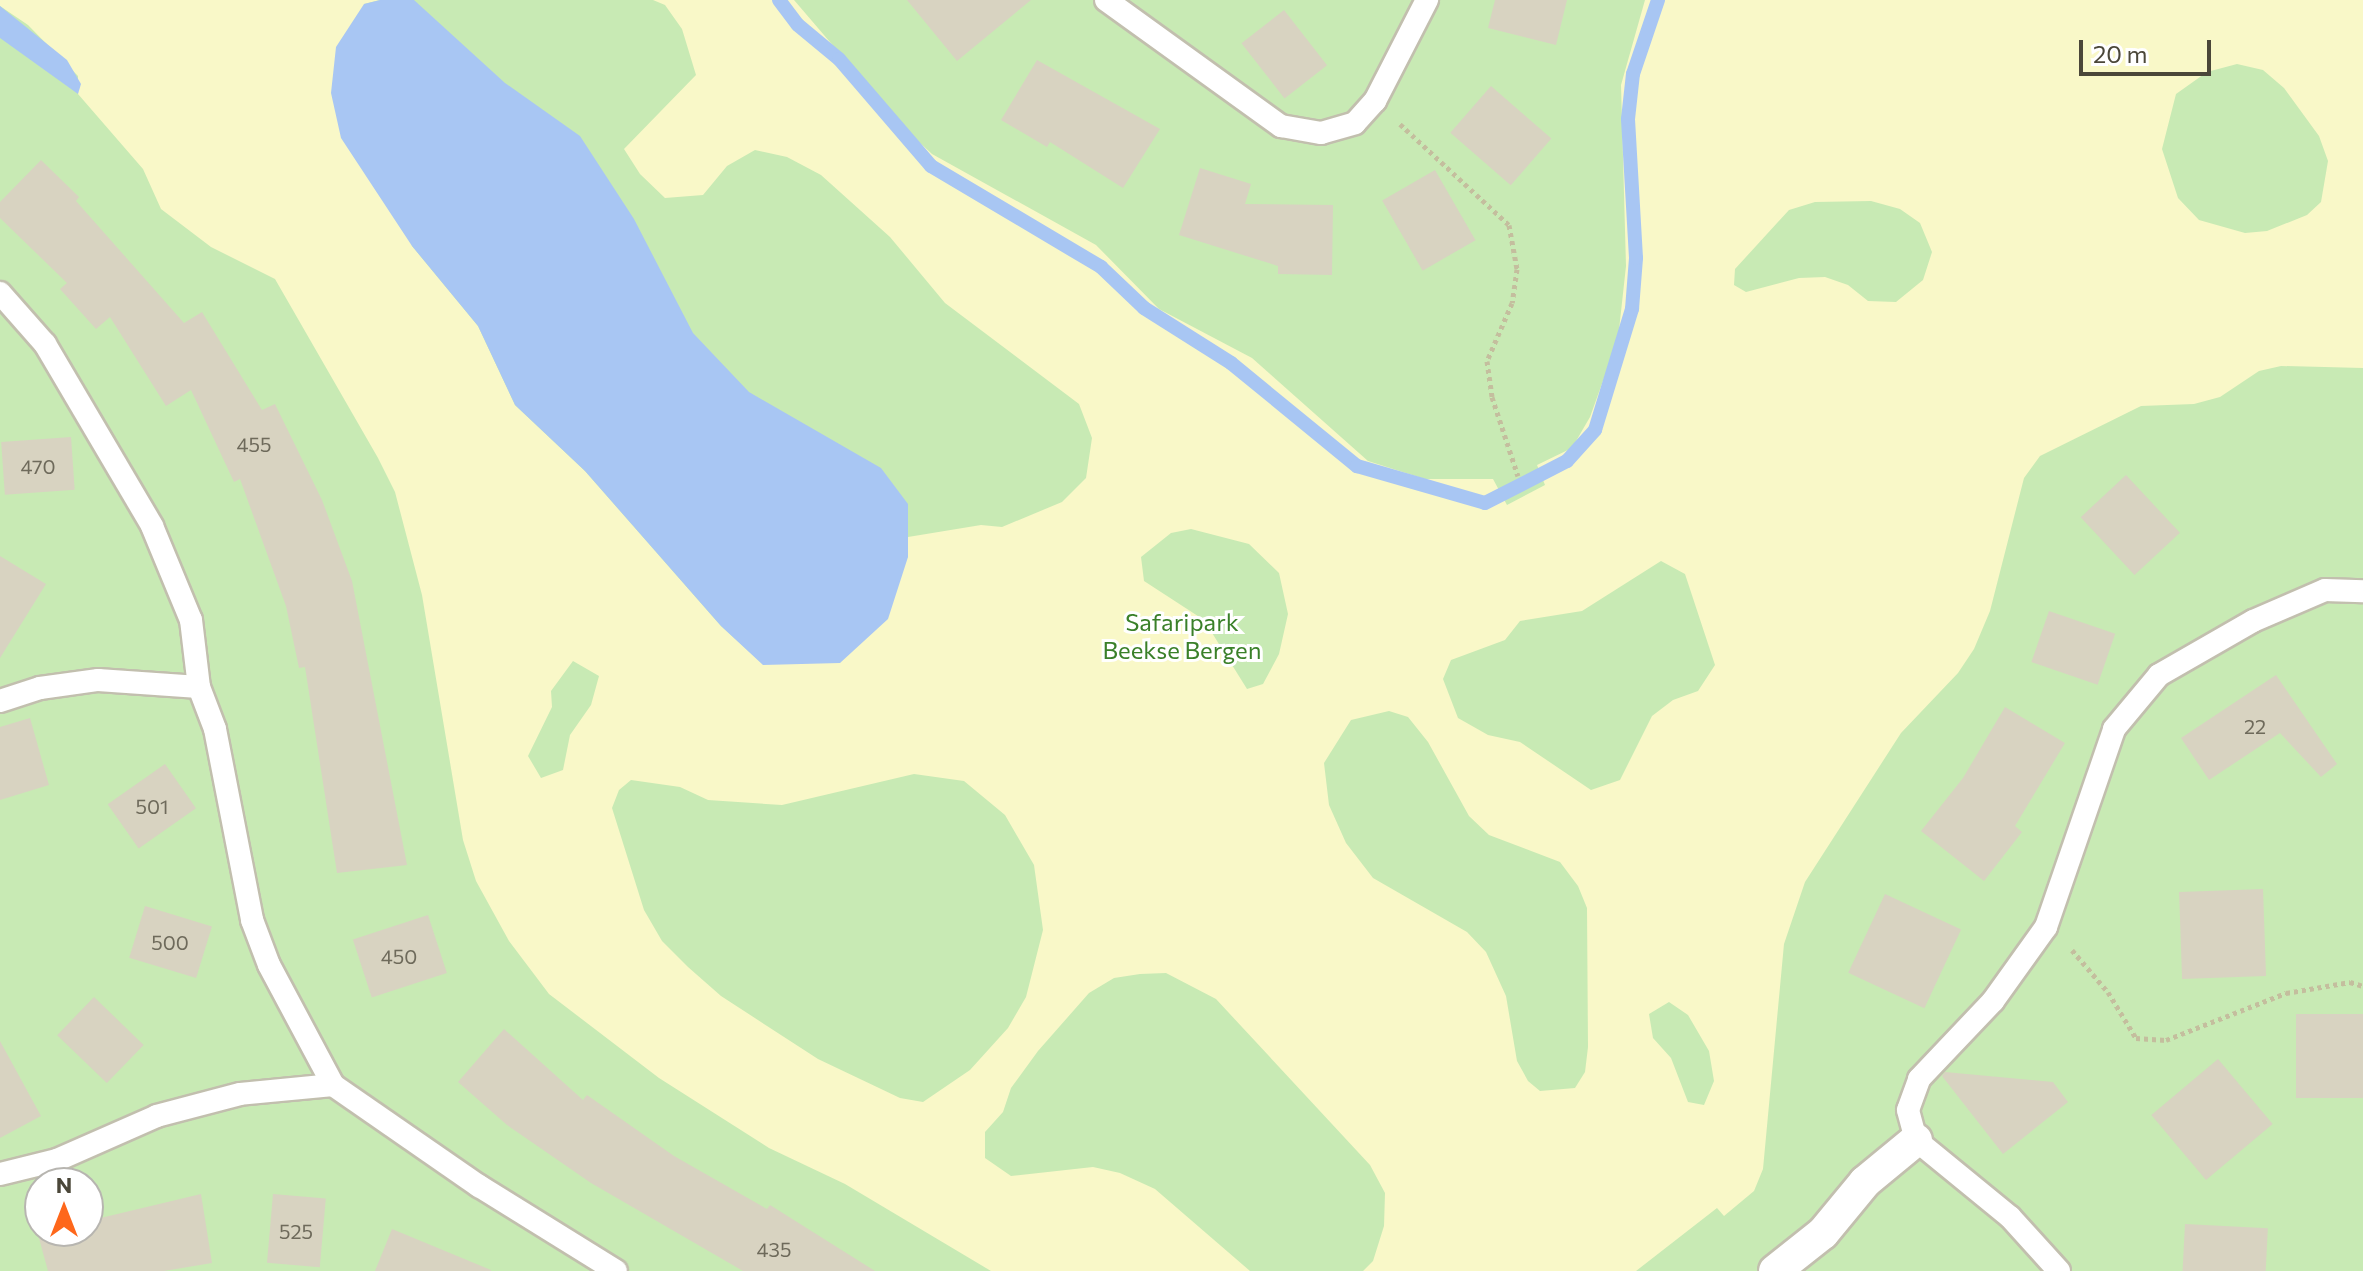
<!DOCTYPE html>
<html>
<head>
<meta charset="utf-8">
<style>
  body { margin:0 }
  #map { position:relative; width:2363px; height:1271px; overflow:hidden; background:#f6f5ec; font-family:Commissioner,sans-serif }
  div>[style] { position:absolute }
  .green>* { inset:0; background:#c8eab4 }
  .sand>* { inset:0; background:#f9f8c8 }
  .water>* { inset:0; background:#a8c6f3 }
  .stream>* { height:14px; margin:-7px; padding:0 7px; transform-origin:7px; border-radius:7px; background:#a8c6f3 }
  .building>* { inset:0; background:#d8d3c1; transform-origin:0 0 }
  .path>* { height:5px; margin-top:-2.5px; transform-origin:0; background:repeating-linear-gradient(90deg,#c4be9e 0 4px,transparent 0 8px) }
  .roads { filter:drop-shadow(2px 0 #c2bfae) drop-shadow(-2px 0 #c2bfae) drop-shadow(0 2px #c2bfae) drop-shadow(0 -2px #c2bfae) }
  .service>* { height:22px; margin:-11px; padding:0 11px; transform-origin:11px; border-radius:11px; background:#fff }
  .pedestrian>* { height:32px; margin:-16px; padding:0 16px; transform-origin:16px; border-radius:16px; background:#fff }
  span { translate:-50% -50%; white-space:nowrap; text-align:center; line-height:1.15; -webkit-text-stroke:6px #fff; paint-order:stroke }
  .number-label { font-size:20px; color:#6e6a5b }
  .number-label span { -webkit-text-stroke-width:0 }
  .park-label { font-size:24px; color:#3a8029 }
  .north { position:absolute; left:24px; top:1167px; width:80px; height:80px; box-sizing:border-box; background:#fff; border:2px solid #b7b5b0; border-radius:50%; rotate:0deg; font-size:22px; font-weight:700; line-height:32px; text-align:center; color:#4b4739 }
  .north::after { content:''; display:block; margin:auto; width:28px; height:36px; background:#fe671b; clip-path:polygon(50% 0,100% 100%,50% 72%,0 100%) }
  .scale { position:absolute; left:2079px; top:40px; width:132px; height:36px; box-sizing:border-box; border:4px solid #4b4739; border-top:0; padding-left:10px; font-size:24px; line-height:28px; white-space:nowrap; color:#4b4739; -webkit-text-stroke:6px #fff; paint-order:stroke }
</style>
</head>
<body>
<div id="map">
  <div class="green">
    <i style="clip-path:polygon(evenodd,0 0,2363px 0,2363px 1271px,0 1271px,0 0,40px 1183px,88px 1183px,88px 1231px,40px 1231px,40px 1183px)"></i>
  </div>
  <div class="sand">
    <i style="clip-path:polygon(evenodd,0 0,380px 0,364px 4px,412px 246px,478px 326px,515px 405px,585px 471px,721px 626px,764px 665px,908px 557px,908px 537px,981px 525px,1002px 527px,1062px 502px,1086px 478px,1092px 438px,1079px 404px,945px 303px,890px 237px,821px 175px,787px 157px,755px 150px,727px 166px,703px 195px,665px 198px,640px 174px,624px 149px,696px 75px,682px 29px,665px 5px,653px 0,794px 0,901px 125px,932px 154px,1096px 245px,1159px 309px,1252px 358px,1368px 461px,1425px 479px,1493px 479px,1507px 505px,1545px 485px,1537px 465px,1572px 448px,1590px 417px,1618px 339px,1626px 266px,1621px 85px,1645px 0,2363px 0,2363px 368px,2281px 366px,2259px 371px,2220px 397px,2194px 404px,2141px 406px,2040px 456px,2024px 478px,1990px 611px,1974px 649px,1958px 673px,1901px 733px,1805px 882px,1784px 944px,1763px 1169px,1754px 1191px,1724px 1216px,1717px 1208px,1636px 1271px,1363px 1271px,1373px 1261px,1384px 1226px,1385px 1193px,1370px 1165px,1216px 999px,1166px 973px,1140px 974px,1114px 978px,1089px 993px,1038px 1051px,1011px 1088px,1003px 1112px,985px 1132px,985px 1158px,1011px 1176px,1093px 1167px,1120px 1173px,1155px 1189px,1250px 1271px,991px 1271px,845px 1184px,769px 1148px,659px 1078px,549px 994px,509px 941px,476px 881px,463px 840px,422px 595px,395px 492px,378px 458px,275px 279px,211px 247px,161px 209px,143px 169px,78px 94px,78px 76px,28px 25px,0 6px,0 0,2237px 64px,2263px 70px,2284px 88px,2319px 136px,2328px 161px,2321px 202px,2307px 215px,2267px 231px,2245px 233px,2199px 220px,2178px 198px,2162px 149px,2176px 94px,2207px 72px,2237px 64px,0 0,1871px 201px,1900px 209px,1920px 223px,1932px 252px,1923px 280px,1896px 302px,1868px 301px,1848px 285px,1825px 277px,1799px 278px,1746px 292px,1734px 285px,1735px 269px,1789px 210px,1815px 202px,1871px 201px,0 0,1191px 529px,1249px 544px,1279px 573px,1288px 614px,1279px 654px,1263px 684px,1247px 689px,1204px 620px,1144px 581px,1141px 557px,1171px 533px,1191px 529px,0 0,1661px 561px,1685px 574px,1715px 665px,1698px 691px,1673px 700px,1652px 716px,1620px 780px,1591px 790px,1520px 742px,1488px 735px,1458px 718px,1443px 679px,1451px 660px,1505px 640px,1520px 621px,1582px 611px,1661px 561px,0 0,573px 661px,599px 676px,591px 705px,570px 735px,563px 770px,541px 778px,528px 756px,552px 707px,551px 691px,573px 661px,0 0,1389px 711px,1408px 717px,1428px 742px,1469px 816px,1489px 835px,1560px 862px,1578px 886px,1587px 908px,1588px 1047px,1585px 1072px,1575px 1088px,1540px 1091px,1528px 1081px,1517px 1061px,1506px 996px,1486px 952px,1467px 932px,1373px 878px,1346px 843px,1329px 805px,1324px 763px,1351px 720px,1389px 711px,0 0,914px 774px,964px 781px,1005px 815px,1034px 865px,1043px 930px,1026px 997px,1008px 1028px,970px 1070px,923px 1102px,900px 1098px,818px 1059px,721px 996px,688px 967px,662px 941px,644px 910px,612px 808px,619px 790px,631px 780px,680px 787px,708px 800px,782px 805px,914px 774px,0 0,1669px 1002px,1688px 1015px,1709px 1051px,1714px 1081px,1704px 1105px,1688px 1102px,1671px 1058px,1653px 1038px,1649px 1014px,1669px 1002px)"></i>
  </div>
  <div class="water">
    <i style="clip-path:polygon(380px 0,414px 0,505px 83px,580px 136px,634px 219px,693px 333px,749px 392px,881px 468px,908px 504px,908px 557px,888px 619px,840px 663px,763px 665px,721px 626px,585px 471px,515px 405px,478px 326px,412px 246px,341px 138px,331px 93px,336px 47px,364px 4px)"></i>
    <i style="clip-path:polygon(0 6px,67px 60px,81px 84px,78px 94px,0 38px)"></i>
  </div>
  <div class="stream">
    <i style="left:779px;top:0;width:31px;rotate:53deg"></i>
    <i style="left:798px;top:25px;width:53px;rotate:39.7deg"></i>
    <i style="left:839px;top:59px;width:141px;rotate:49.3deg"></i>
    <i style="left:931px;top:166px;width:198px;rotate:30.7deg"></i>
    <i style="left:1101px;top:267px;width:59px;rotate:43.6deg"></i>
    <i style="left:1144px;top:308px;width:103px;rotate:32.3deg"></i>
    <i style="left:1231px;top:363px;width:163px;rotate:39.3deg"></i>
    <i style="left:1357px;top:466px;width:133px;rotate:16.1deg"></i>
    <i style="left:1485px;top:503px;width:92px;rotate:-27.1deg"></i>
    <i style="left:1567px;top:461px;width:42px;rotate:-47.9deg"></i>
    <i style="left:1595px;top:430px;width:127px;rotate:-73deg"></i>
    <i style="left:1632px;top:309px;width:51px;rotate:-85.5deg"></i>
    <i style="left:1636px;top:258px;width:139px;rotate:-93.3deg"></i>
    <i style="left:1628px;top:119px;width:45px;rotate:-83.7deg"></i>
    <i style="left:1633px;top:74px;width:78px;rotate:-71.3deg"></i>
  </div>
  <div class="building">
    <i style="clip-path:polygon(907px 0,1031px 0,957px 61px)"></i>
    <i style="clip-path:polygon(1495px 0,1567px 0,1556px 45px,1488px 28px)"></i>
    <i style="left:1284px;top:10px;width:70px;height:54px;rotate:52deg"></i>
    <i style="clip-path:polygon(1037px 60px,1160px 129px,1123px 188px,1050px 142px,1047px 147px,1001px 120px)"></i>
    <i style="left:1491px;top:86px;width:80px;height:62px;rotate:41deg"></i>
    <i style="clip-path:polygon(41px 160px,79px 197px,76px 201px,184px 323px,202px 312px,262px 410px,275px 404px,322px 500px,352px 581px,407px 865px,337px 873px,305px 667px,299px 668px,286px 606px,240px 479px,234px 482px,191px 390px,166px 406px,110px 317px,96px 329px,60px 289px,67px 283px,0 218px,0 202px)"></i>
    <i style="clip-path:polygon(1200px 168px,1251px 184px,1245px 204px,1333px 205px,1332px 275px,1278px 274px,1278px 266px,1179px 235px)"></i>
    <i style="left:1435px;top:170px;width:81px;height:61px;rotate:60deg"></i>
    <i style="left:71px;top:437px;width:53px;height:70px;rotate:86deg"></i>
    <i style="left:2126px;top:475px;width:79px;height:62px;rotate:47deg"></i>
    <i style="clip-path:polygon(0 556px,46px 584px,0 658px)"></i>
    <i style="left:2049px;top:611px;width:70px;height:54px;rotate:19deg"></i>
    <i style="clip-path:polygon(2276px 675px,2337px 764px,2321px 777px,2280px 733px,2209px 780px,2181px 738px)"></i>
    <i style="clip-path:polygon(2005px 707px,2065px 743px,2015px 826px,2022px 832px,1984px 881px,1921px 831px,1963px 778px)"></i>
    <i style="clip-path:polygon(30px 718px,49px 785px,0 800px,0 727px)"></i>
    <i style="left:165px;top:764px;width:54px;height:70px;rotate:55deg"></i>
    <i style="left:2263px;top:889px;width:87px;height:84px;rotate:88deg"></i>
    <i style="left:1885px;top:894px;width:84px;height:87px;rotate:25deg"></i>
    <i style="left:145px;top:906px;width:70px;height:54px;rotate:17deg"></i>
    <i style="left:428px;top:915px;width:61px;height:79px;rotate:72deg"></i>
    <i style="left:94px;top:997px;width:69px;height:53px;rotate:44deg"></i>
    <i style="left:2363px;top:1014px;width:84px;height:67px;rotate:90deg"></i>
    <i style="clip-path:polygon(504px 1029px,583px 1100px,587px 1095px,674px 1156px,767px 1209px,770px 1205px,875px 1271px,743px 1271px,591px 1183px,507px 1125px,458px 1082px)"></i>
    <i style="clip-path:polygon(0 1041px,41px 1116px,0 1138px)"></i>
    <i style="left:2218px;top:1059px;width:85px;height:87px;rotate:50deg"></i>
    <i style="clip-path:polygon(1945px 1072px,2053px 1082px,2068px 1102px,2003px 1154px,1942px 1076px)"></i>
    <i style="clip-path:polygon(201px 1194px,212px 1263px,164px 1271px,48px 1271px,37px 1231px,88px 1231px,88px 1221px)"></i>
    <i style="left:273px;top:1194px;width:53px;height:69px;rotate:5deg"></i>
    <i style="left:2185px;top:1224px;width:83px;height:47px;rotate:3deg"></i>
    <i style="clip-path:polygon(392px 1229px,491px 1270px,491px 1271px,375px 1271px)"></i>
  </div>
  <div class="path">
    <i style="left:1400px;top:124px;width:149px;rotate:42.8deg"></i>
    <i style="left:1509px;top:225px;width:45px;rotate:79.7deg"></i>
    <i style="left:1517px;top:269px;width:34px;rotate:98deg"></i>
    <i style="left:1512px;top:303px;width:63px;rotate:113.3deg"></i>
    <i style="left:1487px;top:361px;width:36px;rotate:82deg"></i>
    <i style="left:1492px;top:397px;width:83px;rotate:71.8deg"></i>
    <i style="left:2072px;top:950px;width:55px;rotate:49.4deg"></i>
    <i style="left:2108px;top:992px;width:54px;rotate:58.7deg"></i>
    <i style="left:2136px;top:1038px;width:30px;rotate:4deg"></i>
    <i style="left:2166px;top:1040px;width:129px;rotate:-21.4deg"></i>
    <i style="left:2286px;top:993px;width:65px;rotate:-9.8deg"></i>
    <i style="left:2350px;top:982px;width:14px;rotate:17deg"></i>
  </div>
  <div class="roads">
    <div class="service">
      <i style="left:1106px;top:0;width:216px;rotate:35.8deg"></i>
      <i style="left:1281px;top:126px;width:41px;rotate:9.9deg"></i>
      <i style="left:1321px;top:133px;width:35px;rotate:-16deg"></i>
      <i style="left:1355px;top:123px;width:30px;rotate:-48deg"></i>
      <i style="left:1375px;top:101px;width:114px;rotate:-62.8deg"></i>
      <i style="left:0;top:293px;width:68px;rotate:48.6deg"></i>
      <i style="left:45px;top:344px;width:211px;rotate:59.5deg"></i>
      <i style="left:152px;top:526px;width:102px;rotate:67.5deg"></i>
      <i style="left:191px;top:620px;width:67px;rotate:83.2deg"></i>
      <i style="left:199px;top:687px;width:45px;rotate:69.1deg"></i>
      <i style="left:215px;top:729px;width:195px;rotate:79deg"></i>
      <i style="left:252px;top:920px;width:48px;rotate:69.3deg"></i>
      <i style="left:269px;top:965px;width:136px;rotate:61.9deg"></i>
      <i style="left:333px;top:1085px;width:93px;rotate:174.5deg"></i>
      <i style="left:240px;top:1094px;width:86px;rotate:165.2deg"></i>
      <i style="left:157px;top:1116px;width:109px;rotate:156.3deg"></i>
      <i style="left:57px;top:1160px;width:59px;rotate:166.2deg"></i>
      <i style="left:0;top:701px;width:42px;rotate:-18deg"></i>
      <i style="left:40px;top:688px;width:59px;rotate:-7.9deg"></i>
      <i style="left:98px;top:680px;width:101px;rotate:4deg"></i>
      <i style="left:333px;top:1085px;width:178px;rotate:34.7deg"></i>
      <i style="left:479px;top:1186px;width:161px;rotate:31.8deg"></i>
      <i style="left:2059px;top:1271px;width:73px;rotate:-132.2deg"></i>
      <i style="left:2010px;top:1217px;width:122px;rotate:-140.7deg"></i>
      <i style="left:1916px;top:1140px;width:31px;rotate:-105deg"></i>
      <i style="left:1908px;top:1110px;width:33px;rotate:-70deg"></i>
      <i style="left:1919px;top:1079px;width:108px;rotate:-46.5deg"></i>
      <i style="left:1993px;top:1001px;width:91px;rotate:-54.4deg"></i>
      <i style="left:2046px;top:927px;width:209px;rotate:-71deg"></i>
      <i style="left:2114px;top:729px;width:70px;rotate:-50.2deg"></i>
      <i style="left:2159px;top:675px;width:108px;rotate:-29.9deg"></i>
      <i style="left:2253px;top:621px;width:78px;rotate:-23.3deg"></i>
      <i style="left:2325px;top:590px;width:38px;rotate:2deg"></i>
    </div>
    <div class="pedestrian">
      <i style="left:1775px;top:1271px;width:61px;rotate:-38.4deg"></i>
      <i style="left:1823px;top:1233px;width:66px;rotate:-50.5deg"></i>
      <i style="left:1865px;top:1182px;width:66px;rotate:-39.5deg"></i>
    </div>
  </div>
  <div class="number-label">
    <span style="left:254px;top:444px">455</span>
    <span style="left:38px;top:466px">470</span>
    <span style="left:2255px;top:726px">22</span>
    <span style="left:152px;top:806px">501</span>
    <span style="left:170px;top:942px">500</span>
    <span style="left:399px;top:956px">450</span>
    <span style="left:296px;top:1231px">525</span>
    <span style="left:774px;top:1249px">435</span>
  </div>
  <div class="park-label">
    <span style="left:1182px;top:636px">Safaripark<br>Beekse Bergen</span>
  </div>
  <div class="north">N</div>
  <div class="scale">20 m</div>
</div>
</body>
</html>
